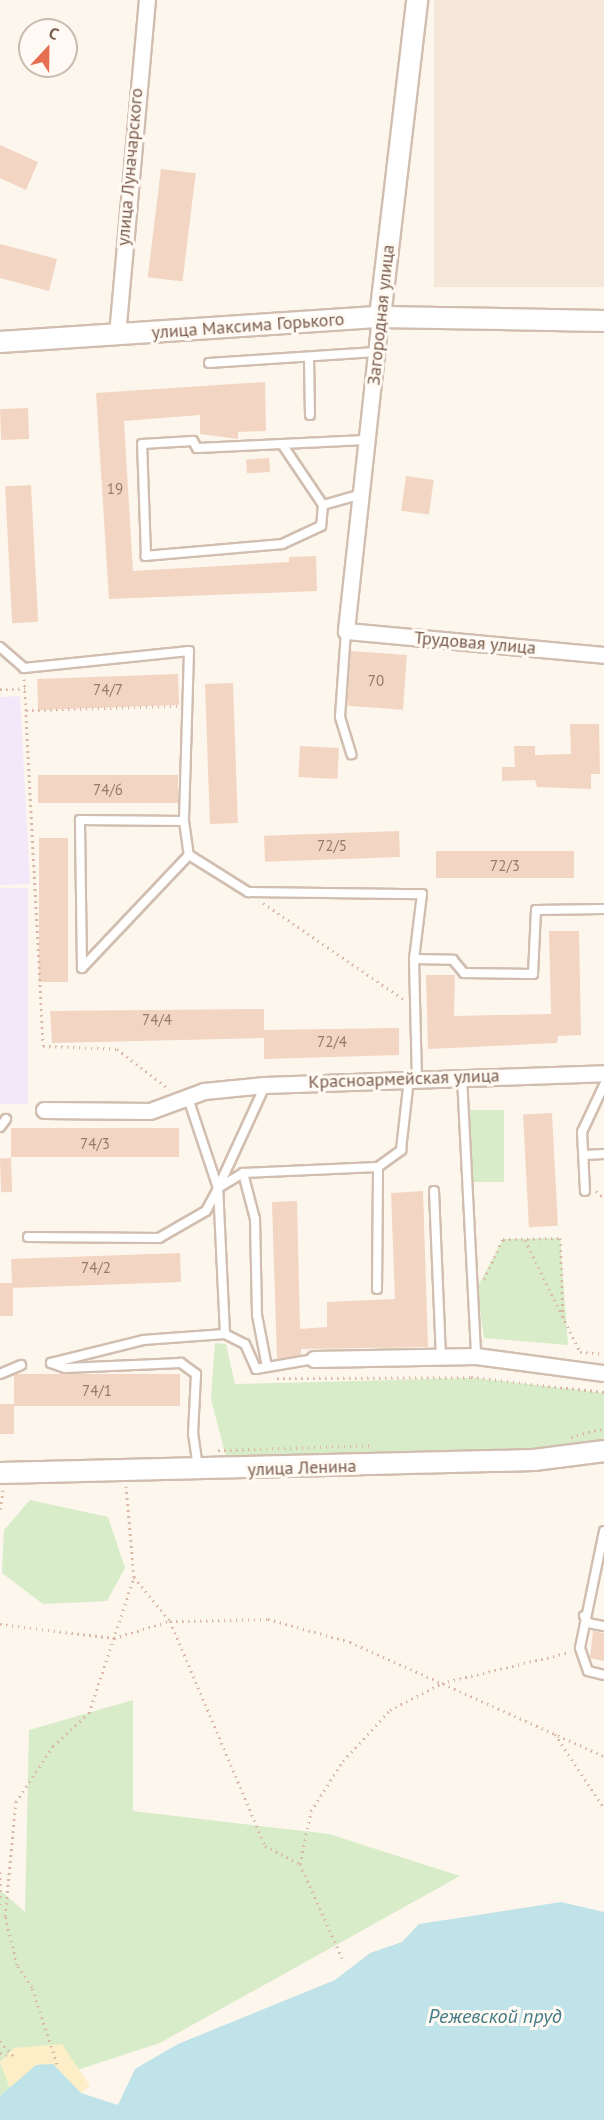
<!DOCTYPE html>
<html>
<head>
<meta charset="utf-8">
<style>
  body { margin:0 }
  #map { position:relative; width:604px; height:2120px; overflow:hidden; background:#fdf6ec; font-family:"PT Sans",sans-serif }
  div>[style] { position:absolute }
  .residential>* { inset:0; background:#f5e8da; transform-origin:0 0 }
  .education>* { inset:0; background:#f3e8fa; transform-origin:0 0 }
  .green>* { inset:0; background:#d8ecc9; transform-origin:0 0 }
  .sand>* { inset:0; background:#fcefc7 }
  .water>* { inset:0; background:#bfe3e8 }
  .building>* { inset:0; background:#f3d5c3; transform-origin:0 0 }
  .path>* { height:3px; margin-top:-1.5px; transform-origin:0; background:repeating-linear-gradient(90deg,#d9b8a5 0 1.5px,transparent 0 6px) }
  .roads { filter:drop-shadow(2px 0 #d1beb0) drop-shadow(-2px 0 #d1beb0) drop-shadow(0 2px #d1beb0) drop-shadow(0 -2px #d1beb0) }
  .service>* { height:8px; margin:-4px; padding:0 4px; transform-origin:4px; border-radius:4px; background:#fff }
  .minor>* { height:15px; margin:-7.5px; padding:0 7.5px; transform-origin:7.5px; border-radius:7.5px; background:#fff }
  .tertiary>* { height:20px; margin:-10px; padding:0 10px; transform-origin:10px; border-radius:10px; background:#fff }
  span { translate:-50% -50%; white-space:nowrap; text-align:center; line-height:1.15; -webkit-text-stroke:6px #fffaf3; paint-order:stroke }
  .number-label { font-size:15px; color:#987a6a }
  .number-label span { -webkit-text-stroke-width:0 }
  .street-label { font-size:18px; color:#7a5c4d }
  .water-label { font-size:20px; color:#437c86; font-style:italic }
  .north { position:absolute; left:18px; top:18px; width:60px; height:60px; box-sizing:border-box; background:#fffaf3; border:2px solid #cabbb1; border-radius:50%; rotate:22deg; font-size:16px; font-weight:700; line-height:24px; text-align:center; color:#7a5c4d }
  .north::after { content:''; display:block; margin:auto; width:21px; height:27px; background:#e76f51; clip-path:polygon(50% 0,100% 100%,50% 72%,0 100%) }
</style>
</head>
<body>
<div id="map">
  <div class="residential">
    <i style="left:434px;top:0;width:170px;height:287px"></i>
  </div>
  <div class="education">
    <i style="clip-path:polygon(20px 696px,30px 884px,0 885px,0 697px)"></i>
    <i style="left:0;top:888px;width:28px;height:216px"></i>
  </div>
  <div class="green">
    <i style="left:470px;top:1110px;width:34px;height:72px"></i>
    <i style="clip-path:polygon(560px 1238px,568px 1345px,484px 1338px,477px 1288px,503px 1239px)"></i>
    <i style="clip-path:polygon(215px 1343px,226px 1344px,235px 1384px,475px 1378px,604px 1393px,604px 1439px,546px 1453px,227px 1461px,211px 1399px)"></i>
    <i style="clip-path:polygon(30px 1500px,108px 1517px,125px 1568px,107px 1601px,43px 1604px,2px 1573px,4px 1530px)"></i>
    <i style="clip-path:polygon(133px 1700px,133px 1811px,329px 1834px,460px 1876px,160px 2043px,0 2095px,0 1890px,25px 1912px,29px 1730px)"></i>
  </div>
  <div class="sand">
    <i style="clip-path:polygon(62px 2044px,90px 2086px,81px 2093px,53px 2064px,36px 2065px,10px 2089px,0 2062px,14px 2048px)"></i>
  </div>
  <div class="water">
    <i style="clip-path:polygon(561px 1902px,604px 1912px,604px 2120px,0 2120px,0 2096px,36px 2065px,53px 2064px,81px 2093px,118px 2105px,135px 2069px,178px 2044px,335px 1980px,370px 1953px,402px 1942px,419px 1924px)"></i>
  </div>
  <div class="building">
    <i style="clip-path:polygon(0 145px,38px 162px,26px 190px,0 178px)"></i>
    <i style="left:161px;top:169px;width:35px;height:109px;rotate:7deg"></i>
    <i style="clip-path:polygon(0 244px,57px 259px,49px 291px,0 278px)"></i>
    <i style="clip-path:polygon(265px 382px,266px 431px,238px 432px,238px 439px,200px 434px,200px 415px,124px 421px,133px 571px,289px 562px,289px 557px,316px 556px,317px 591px,109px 599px,96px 393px)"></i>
    <i style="left:28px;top:408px;width:31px;height:28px;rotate:88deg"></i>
    <i style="left:269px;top:458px;width:14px;height:23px;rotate:86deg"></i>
    <i style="left:406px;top:476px;width:28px;height:35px;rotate:8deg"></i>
    <i style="left:31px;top:485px;width:137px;height:26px;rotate:87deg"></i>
    <i style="left:351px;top:651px;width:56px;height:55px;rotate:4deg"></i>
    <i style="left:178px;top:674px;width:31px;height:141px;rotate:88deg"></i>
    <i style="left:233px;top:683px;width:140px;height:28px;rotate:88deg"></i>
    <i style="clip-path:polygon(570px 724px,599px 724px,600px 774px,591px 774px,591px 789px,537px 787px,535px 780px,502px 781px,502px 767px,515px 767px,514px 746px,535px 746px,535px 755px,571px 754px)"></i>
    <i style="left:300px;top:746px;width:39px;height:31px;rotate:3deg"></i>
    <i style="left:38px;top:775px;width:140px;height:28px"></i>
    <i style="left:399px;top:831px;width:26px;height:135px;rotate:88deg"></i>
    <i style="left:39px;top:838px;width:29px;height:144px"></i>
    <i style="left:574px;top:851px;width:27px;height:138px;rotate:90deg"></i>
    <i style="clip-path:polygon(549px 931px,579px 931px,581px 1035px,558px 1036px,557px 1043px,428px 1049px,426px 975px,455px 975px,454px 1016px,551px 1014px)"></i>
    <i style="clip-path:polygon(264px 1009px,264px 1030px,399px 1028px,399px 1055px,264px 1059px,264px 1038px,52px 1043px,50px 1011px)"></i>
    <i style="left:552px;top:1113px;width:113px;height:29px;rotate:87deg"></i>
    <i style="left:179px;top:1128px;width:29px;height:168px;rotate:90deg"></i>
    <i style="left:11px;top:1158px;width:34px;height:11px;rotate:88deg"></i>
    <i style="clip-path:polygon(423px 1191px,428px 1347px,301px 1349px,301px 1355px,277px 1359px,272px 1202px,297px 1201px,300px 1329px,327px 1327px,327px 1302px,395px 1299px,391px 1193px)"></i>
    <i style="left:180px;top:1253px;width:29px;height:169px;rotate:88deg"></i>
    <i style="left:0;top:1283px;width:13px;height:33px"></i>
    <i style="left:180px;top:1374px;width:32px;height:166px;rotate:90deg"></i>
    <i style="left:0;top:1404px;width:14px;height:30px"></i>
    <i style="clip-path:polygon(593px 1631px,604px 1633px,604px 1661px,590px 1658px)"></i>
  </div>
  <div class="path">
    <i style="left:24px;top:679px;width:367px;rotate:87deg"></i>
    <i style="left:43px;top:1046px;width:74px;rotate:2.3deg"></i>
    <i style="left:117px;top:1049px;width:66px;rotate:37.6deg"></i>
    <i style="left:0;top:689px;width:25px;rotate:-2deg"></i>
    <i style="left:26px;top:710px;width:151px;rotate:-1.5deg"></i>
    <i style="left:263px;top:903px;width:173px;rotate:34.4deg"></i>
    <i style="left:596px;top:1191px;width:11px;rotate:41deg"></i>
    <i style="left:525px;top:1240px;width:125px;rotate:63.8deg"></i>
    <i style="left:580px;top:1352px;width:24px;rotate:5deg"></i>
    <i style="left:484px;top:1279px;width:44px;rotate:-64.6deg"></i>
    <i style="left:503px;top:1239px;width:57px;rotate:-1deg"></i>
    <i style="left:560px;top:1238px;width:80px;rotate:87.9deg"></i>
    <i style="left:277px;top:1378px;width:194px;rotate:-0.3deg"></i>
    <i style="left:471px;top:1377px;width:134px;rotate:6.4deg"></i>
    <i style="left:571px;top:1437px;width:34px;rotate:-15deg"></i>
    <i style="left:218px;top:1450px;width:155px;rotate:-1.8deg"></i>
    <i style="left:0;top:1509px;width:19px;rotate:-81deg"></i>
    <i style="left:134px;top:1577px;width:57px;rotate:50.7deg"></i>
    <i style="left:170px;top:1621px;width:244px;rotate:67.1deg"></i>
    <i style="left:265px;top:1846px;width:39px;rotate:27deg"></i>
    <i style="left:300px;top:1864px;width:103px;rotate:65.9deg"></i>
    <i style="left:0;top:1624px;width:115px;rotate:7deg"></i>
    <i style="left:114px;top:1638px;width:59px;rotate:-16.9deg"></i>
    <i style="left:170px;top:1621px;width:98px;rotate:-1.2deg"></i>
    <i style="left:268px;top:1619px;width:85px;rotate:15.7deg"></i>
    <i style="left:350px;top:1642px;width:278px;rotate:24.2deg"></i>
    <i style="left:555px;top:1734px;width:89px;rotate:56.5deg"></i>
    <i style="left:300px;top:1864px;width:54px;rotate:-78.3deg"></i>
    <i style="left:311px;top:1811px;width:59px;rotate:-57.4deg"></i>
    <i style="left:343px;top:1761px;width:69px;rotate:-47.3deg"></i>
    <i style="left:390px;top:1710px;width:59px;rotate:-27.4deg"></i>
    <i style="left:442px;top:1683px;width:132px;rotate:-13.6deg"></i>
    <i style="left:0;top:1872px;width:28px;rotate:90deg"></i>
    <i style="left:0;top:1903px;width:4px;rotate:90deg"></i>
    <i style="left:0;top:2041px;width:20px;rotate:49deg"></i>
    <i style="left:0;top:2053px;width:12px;rotate:14deg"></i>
    <i style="left:57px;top:2064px;width:81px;rotate:-108deg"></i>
    <i style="left:32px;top:1987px;width:27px;rotate:-124deg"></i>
    <i style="left:17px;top:1965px;width:50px;rotate:-103.8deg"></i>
    <i style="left:5px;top:1916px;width:115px;rotate:-84.5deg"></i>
    <i style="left:16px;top:1802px;width:67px;rotate:-56.5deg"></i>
    <i style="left:53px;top:1746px;width:49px;rotate:-42.5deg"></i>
    <i style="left:89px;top:1713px;width:143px;rotate:-71.7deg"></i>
    <i style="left:134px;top:1577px;width:91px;rotate:-95deg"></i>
  </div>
  <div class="roads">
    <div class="service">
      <i style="left:309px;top:358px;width:57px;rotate:89deg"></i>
      <i style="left:209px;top:363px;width:167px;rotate:-3.8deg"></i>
      <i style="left:284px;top:447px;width:70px;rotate:56.1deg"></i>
      <i style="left:323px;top:505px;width:41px;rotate:-15.8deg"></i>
      <i style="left:323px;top:505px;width:21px;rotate:95deg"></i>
      <i style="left:321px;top:526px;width:43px;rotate:155.2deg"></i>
      <i style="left:282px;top:544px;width:137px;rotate:175deg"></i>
      <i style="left:146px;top:556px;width:112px;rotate:-92deg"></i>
      <i style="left:142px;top:444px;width:51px;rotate:-3.4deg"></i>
      <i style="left:193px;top:441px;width:8px;rotate:60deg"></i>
      <i style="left:197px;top:448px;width:170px;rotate:-2.7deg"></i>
      <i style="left:346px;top:631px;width:86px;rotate:94deg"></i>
      <i style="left:340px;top:717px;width:39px;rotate:73deg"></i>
      <i style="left:0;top:647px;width:32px;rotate:41deg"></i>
      <i style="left:24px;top:668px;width:166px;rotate:-5.9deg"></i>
      <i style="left:189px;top:651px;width:170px;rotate:91.7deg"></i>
      <i style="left:184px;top:821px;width:34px;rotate:82deg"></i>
      <i style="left:189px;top:855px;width:70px;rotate:32.1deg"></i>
      <i style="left:248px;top:892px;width:174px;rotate:0.7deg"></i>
      <i style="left:422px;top:894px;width:65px;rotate:97deg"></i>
      <i style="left:414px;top:959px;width:120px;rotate:88.6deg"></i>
      <i style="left:414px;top:959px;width:39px;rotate:1deg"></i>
      <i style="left:453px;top:960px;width:17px;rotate:50deg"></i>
      <i style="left:464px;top:973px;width:69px;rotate:0.8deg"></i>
      <i style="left:533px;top:974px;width:64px;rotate:-87.3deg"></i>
      <i style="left:536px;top:910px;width:68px;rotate:-0.8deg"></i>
      <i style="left:82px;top:968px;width:148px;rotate:-90.8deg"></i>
      <i style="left:80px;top:820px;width:104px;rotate:0.6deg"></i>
      <i style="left:82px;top:968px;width:156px;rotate:-46.6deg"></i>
      <i style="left:462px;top:1077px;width:279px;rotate:87.1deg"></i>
      <i style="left:188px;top:1098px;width:95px;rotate:71.6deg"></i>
      <i style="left:218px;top:1188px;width:112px;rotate:-65.3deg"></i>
      <i style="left:0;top:1127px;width:10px;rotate:-53deg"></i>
      <i style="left:583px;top:1155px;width:21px;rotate:-3deg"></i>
      <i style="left:243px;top:1173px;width:48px;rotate:75.4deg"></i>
      <i style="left:255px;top:1219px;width:96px;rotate:88.8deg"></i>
      <i style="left:257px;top:1315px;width:53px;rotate:79.1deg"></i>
      <i style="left:434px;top:1191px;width:167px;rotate:87.6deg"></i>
      <i style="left:585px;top:1191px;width:59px;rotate:-92.9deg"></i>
      <i style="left:582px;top:1132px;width:52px;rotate:-64.9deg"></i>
      <i style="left:28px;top:1237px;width:131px;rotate:0.4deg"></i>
      <i style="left:159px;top:1238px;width:54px;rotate:-29.9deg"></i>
      <i style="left:206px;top:1211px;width:24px;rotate:-62deg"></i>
      <i style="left:377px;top:1289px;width:122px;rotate:-89.5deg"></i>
      <i style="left:225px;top:1334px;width:146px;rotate:-92.7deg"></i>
      <i style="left:218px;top:1188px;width:29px;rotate:-31deg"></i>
      <i style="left:243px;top:1173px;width:135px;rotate:-2.5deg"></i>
      <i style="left:378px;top:1167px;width:29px;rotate:-36deg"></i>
      <i style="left:401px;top:1150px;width:71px;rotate:-83.6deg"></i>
      <i style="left:0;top:1374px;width:23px;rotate:-23deg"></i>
      <i style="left:198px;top:1468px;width:34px;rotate:-98deg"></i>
      <i style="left:193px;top:1434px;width:60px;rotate:-87.1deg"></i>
      <i style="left:196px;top:1374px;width:19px;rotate:-144deg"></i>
      <i style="left:181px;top:1363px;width:116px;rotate:177.5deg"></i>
      <i style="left:65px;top:1368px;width:15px;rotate:-160deg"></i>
      <i style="left:51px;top:1363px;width:95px;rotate:-14deg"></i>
      <i style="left:143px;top:1340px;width:82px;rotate:-4.2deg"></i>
      <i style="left:225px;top:1334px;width:22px;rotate:27deg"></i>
      <i style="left:245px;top:1344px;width:27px;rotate:66deg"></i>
      <i style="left:256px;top:1369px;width:59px;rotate:-9.8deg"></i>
      <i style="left:604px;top:1531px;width:119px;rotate:101.6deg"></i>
      <i style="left:580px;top:1648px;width:24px;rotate:71deg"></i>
      <i style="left:588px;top:1671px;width:16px;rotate:14deg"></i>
      <i style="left:584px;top:1616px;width:8px;rotate:60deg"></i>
      <i style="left:588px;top:1623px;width:16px;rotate:11deg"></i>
    </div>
    <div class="minor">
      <i style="left:380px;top:317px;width:316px;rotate:96.2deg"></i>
      <i style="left:346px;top:631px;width:259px;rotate:5.3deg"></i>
      <i style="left:117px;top:335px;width:336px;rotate:-84.9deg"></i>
      <i style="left:44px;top:1110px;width:106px;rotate:0.5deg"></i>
      <i style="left:150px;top:1111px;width:58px;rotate:-20.3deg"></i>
      <i style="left:204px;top:1091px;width:61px;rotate:-5.6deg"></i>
      <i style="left:265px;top:1085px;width:339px;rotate:-2deg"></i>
      <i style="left:314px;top:1359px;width:162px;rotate:-1.1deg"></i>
      <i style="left:476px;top:1356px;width:129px;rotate:7.6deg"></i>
    </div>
    <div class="tertiary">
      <i style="left:380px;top:317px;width:319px;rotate:-83.3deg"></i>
      <i style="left:0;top:342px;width:381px;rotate:-3.8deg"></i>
      <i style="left:380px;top:317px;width:224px;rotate:1deg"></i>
      <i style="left:0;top:1473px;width:534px;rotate:-1.39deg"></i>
      <i style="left:534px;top:1460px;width:71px;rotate:-7.3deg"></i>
    </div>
  </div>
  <div class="number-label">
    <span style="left:115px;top:489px">19</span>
    <span style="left:376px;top:681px">70</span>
    <span style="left:108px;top:690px">74/7</span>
    <span style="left:108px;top:790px">74/6</span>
    <span style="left:332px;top:846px">72/5</span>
    <span style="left:505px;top:866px">72/3</span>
    <span style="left:157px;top:1020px">74/4</span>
    <span style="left:332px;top:1042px">72/4</span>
    <span style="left:95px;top:1144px">74/3</span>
    <span style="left:96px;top:1268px">74/2</span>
    <span style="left:97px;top:1391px">74/1</span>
  </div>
  <div class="street-label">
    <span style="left:130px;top:167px;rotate:-85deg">улица Луначарского</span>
    <span style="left:381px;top:315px;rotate:-84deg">Загородная улица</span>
    <span style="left:248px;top:326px;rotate:-4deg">улица Максима Горького</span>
    <span style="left:475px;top:643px;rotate:5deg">Трудовая улица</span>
    <span style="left:404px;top:1079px;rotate:-2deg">Красноармейская улица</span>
    <span style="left:302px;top:1468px;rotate:-2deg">улица Ленина</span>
  </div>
  <div class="water-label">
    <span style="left:495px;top:2016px">Режевской пруд</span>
  </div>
  <div class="north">С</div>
</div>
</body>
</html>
